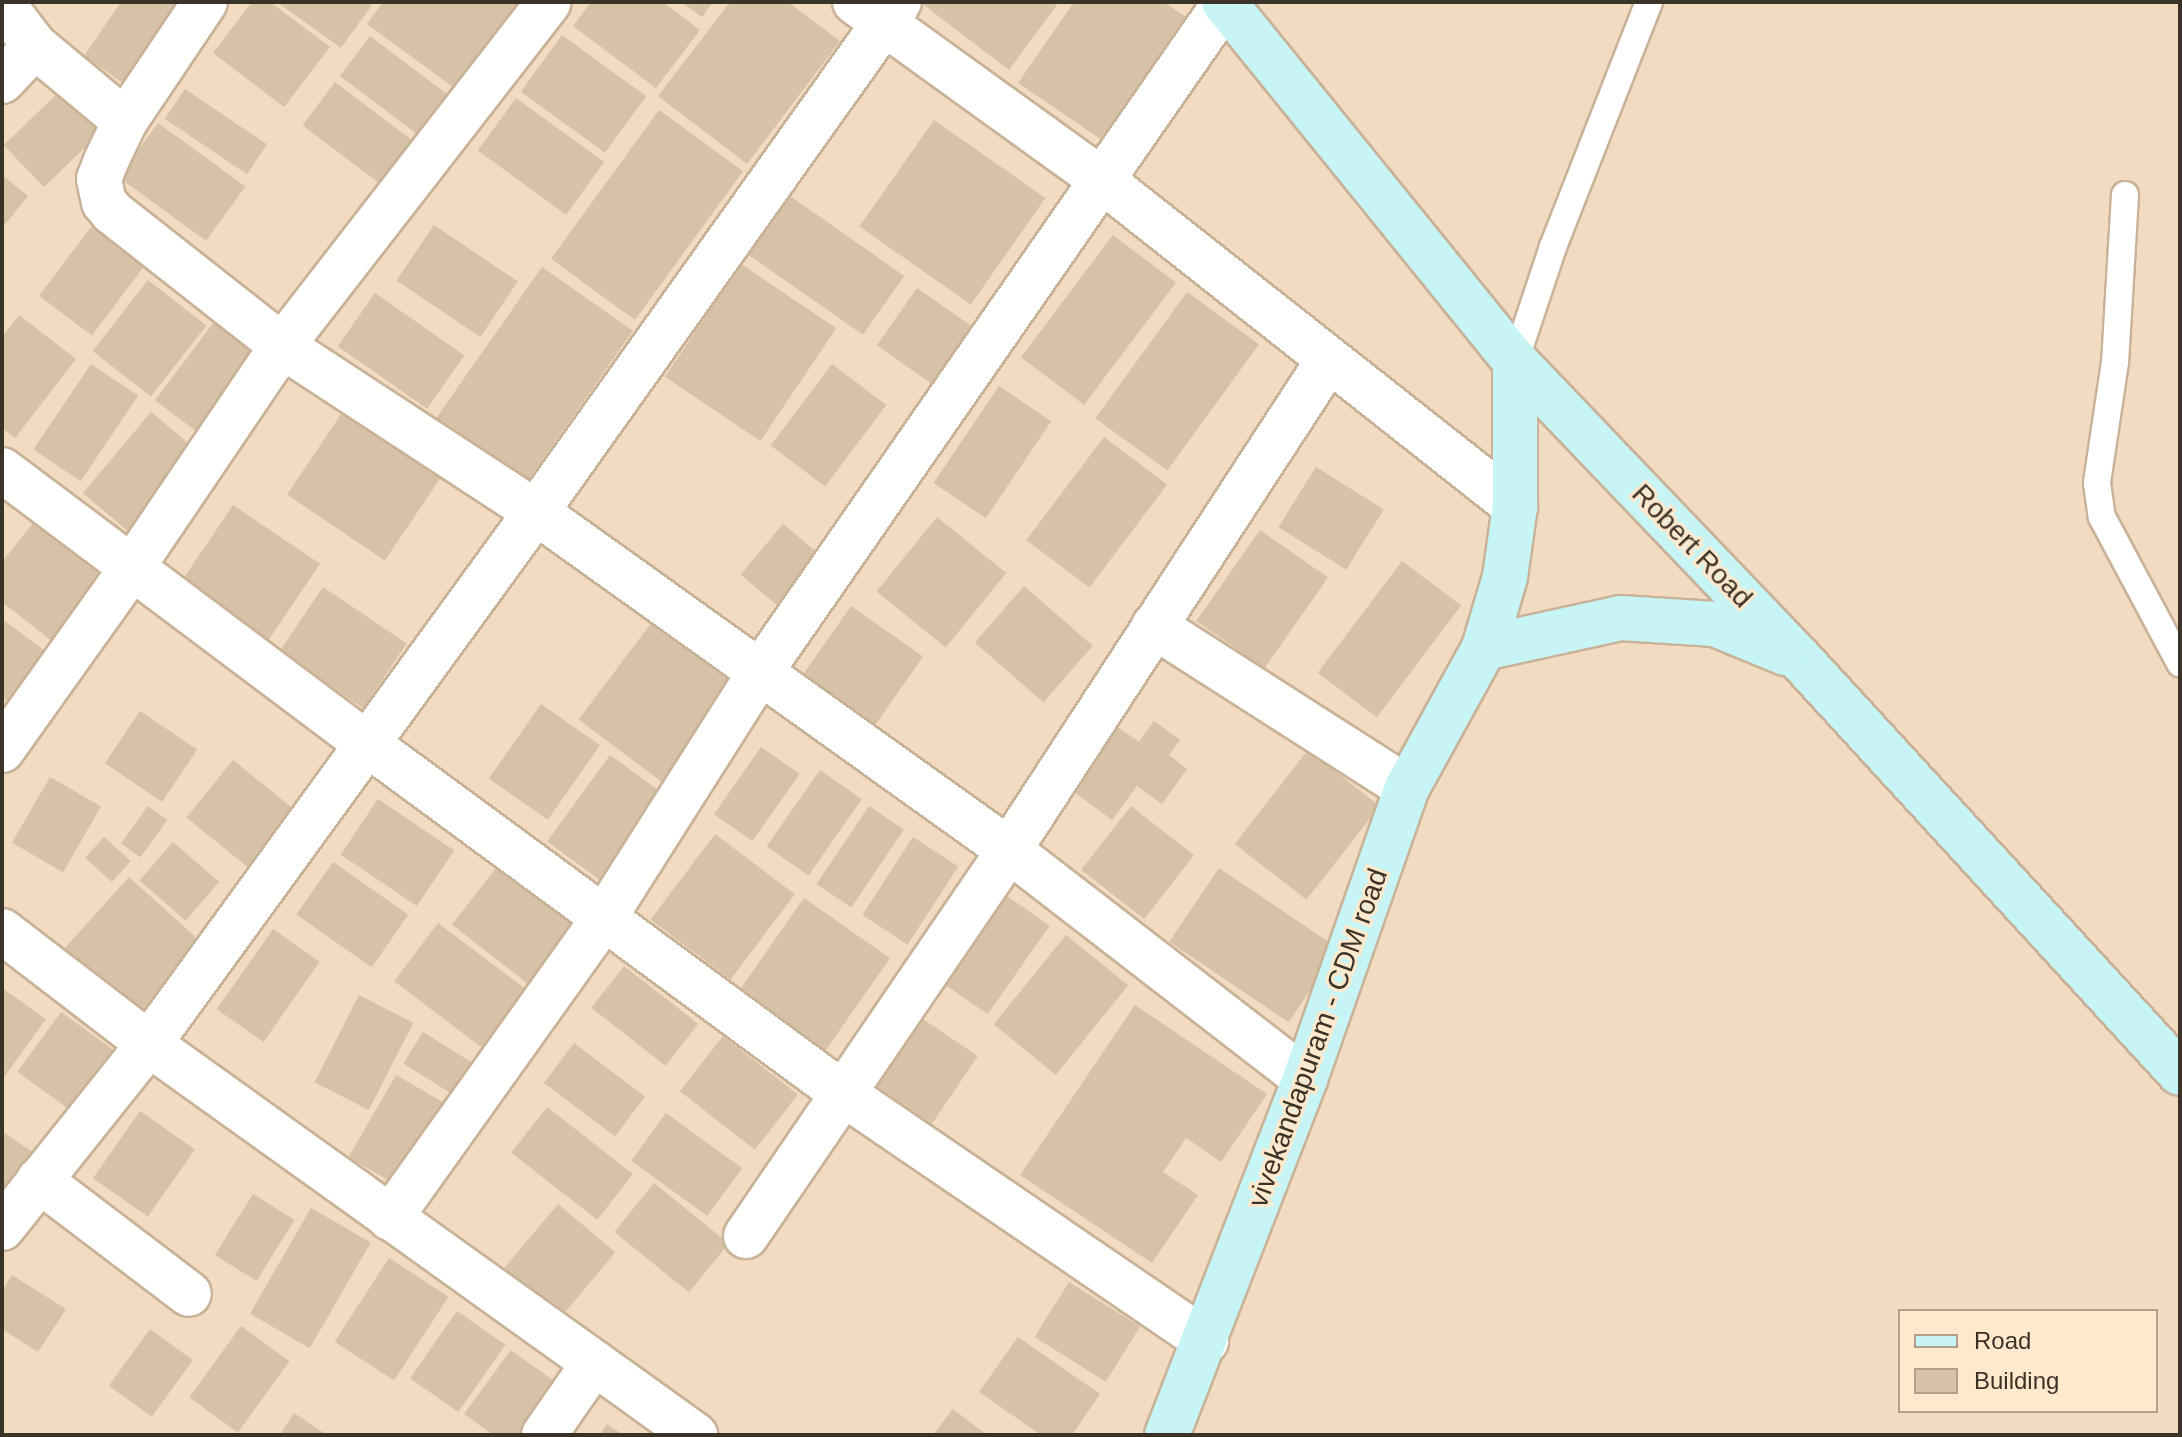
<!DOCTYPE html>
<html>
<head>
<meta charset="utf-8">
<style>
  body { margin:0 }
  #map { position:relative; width:2182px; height:1437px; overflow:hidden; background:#f2dbc0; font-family:Helvetica,sans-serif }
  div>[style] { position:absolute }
  .building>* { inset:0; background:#d7c1a7; transform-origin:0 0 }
  .roads { filter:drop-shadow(2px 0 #c8b298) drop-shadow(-2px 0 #c8b298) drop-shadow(0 2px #c8b298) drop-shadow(0 -2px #c8b298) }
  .lane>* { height:26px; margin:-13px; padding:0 13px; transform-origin:13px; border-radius:13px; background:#fff }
  .street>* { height:44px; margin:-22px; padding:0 22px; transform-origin:22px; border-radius:22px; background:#fff }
  .secondary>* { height:44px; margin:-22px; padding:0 22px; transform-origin:22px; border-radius:22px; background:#c7f5f6 }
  span { translate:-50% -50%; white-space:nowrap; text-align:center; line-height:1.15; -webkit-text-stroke:6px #ffe9cd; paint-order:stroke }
  .street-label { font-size:28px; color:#3b3228 }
  .frame { position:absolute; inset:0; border:4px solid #3b3228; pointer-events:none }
  .legend { position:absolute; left:1898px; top:1309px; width:260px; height:104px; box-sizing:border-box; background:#ffe9cd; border:2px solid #b1a08b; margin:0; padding:10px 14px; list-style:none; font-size:24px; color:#3b3228 }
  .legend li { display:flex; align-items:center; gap:16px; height:40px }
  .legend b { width:40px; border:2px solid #b1a08b }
</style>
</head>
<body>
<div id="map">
  <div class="building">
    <i style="clip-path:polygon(121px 2px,179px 2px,123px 83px,84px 56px)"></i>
    <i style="clip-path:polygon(252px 2px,270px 2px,330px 47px,284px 107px,213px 53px)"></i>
    <i style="clip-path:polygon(277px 2px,374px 2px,341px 48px)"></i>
    <i style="clip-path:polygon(383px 2px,521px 2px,457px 90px,367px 24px)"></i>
    <i style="clip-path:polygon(591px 2px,663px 2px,700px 30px,656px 88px,573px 26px)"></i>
    <i style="clip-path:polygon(681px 2px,713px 2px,702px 17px)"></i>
    <i style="clip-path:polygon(730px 2px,788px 2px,840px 41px,747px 164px,658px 96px)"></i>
    <i style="clip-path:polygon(920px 2px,1059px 2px,1009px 70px)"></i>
    <i style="clip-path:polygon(1074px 2px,1164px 2px,1195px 23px,1111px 146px,1018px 83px)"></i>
    <i style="left:562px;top:35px;width:104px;height:70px;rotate:36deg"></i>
    <i style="left:370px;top:36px;width:96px;height:50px;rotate:37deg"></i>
    <i style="left:335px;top:82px;width:101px;height:54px;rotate:37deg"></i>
    <i style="left:62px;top:89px;width:58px;height:81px;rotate:46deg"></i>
    <i style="left:185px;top:89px;width:99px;height:36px;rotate:34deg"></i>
    <i style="left:516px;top:98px;width:109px;height:65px;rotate:36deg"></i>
    <i style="left:659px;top:110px;width:104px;height:184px;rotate:36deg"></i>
    <i style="left:934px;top:120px;width:136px;height:130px;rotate:35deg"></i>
    <i style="left:158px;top:123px;width:108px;height:67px;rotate:36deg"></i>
    <i style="clip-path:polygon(2px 175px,28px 196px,2px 228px)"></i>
    <i style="left:783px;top:191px;width:148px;height:72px;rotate:35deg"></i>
    <i style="left:434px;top:225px;width:101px;height:67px;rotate:34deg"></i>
    <i style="left:91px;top:227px;width:66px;height:86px;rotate:37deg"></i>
    <i style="left:1113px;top:235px;width:79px;height:153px;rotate:37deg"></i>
    <i style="left:741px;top:264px;width:115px;height:136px;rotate:34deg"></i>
    <i style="left:542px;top:267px;width:111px;height:186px;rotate:35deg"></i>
    <i style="left:148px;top:280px;width:74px;height:90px;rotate:38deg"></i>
    <i style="left:917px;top:288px;width:83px;height:70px;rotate:35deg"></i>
    <i style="left:1187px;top:292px;width:89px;height:156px;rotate:36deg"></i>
    <i style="left:375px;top:293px;width:109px;height:65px;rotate:35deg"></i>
    <i style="clip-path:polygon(19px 315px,76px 359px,15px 438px,2px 428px,2px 337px)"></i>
    <i style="left:214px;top:322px;width:62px;height:98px;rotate:37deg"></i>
    <i style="left:91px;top:364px;width:57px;height:103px;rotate:34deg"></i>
    <i style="left:832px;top:364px;width:68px;height:102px;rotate:37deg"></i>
    <i style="left:999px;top:386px;width:63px;height:117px;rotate:34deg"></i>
    <i style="left:344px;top:410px;width:118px;height:102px;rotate:34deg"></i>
    <i style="left:151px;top:412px;width:71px;height:106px;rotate:40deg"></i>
    <i style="left:1104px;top:437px;width:79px;height:129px;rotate:37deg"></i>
    <i style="left:1316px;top:467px;width:80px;height:71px;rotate:32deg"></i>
    <i style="left:233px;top:505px;width:105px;height:92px;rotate:34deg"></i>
    <i style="left:937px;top:517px;width:89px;height:96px;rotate:39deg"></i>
    <i style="clip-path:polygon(36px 519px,107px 573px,53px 642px,2px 602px,2px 562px)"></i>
    <i style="left:783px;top:524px;width:48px;height:66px;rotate:40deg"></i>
    <i style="left:1260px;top:530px;width:83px;height:111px;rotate:35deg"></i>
    <i style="left:1402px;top:561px;width:74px;height:140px;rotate:37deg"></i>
    <i style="left:1024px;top:586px;width:91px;height:75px;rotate:41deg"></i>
    <i style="left:323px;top:587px;width:101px;height:78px;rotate:34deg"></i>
    <i style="left:851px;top:606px;width:88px;height:90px;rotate:35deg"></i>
    <i style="clip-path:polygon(2px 619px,49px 654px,11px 704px,2px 697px)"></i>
    <i style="left:652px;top:622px;width:105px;height:122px;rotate:37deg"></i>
    <i style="left:541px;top:704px;width:72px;height:91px;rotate:35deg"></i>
    <i style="left:140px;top:711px;width:69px;height:63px;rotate:34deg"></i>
    <i style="clip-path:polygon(1154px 721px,1180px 740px,1169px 755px,1187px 769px,1162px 804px,1137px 786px,1112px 820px,1069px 788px,1115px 725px,1139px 742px)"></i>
    <i style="left:761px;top:747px;width:47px;height:82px;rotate:35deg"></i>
    <i style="left:1308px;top:750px;width:91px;height:119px;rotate:38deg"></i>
    <i style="left:610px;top:755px;width:74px;height:107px;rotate:36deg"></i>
    <i style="left:233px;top:760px;width:85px;height:74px;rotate:39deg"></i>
    <i style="left:820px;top:770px;width:51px;height:93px;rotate:35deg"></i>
    <i style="left:50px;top:777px;width:59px;height:76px;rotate:30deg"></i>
    <i style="left:378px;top:799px;width:92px;height:67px;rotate:34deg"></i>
    <i style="left:148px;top:806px;width:24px;height:46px;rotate:36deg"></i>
    <i style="left:869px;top:806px;width:42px;height:94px;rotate:34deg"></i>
    <i style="left:1131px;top:806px;width:80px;height:81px;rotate:38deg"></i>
    <i style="left:715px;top:834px;width:100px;height:107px;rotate:37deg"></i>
    <i style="left:104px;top:837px;width:36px;height:28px;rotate:42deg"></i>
    <i style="left:913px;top:837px;width:54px;height:93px;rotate:33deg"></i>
    <i style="left:173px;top:842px;width:61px;height:51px;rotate:41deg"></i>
    <i style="left:503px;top:859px;width:105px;height:83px;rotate:38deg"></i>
    <i style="left:333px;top:862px;width:92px;height:64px;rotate:35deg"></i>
    <i style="left:1219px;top:868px;width:144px;height:89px;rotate:34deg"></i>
    <i style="left:129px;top:877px;width:100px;height:100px;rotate:42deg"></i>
    <i style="left:1007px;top:896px;width:52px;height:108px;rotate:35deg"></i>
    <i style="left:804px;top:898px;width:105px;height:113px;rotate:35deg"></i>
    <i style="left:438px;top:923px;width:119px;height:73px;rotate:37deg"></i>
    <i style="left:273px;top:929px;width:57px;height:98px;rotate:35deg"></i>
    <i style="left:1066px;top:935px;width:80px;height:115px;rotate:39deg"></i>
    <i style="left:624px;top:966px;width:94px;height:53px;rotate:38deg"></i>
    <i style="clip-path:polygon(2px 988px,46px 1019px,2px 1080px)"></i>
    <i style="left:359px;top:995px;width:61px;height:98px;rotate:27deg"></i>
    <i style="clip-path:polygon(1135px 1005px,1267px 1094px,1221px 1162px,1186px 1138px,1163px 1172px,1198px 1195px,1152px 1263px,1020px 1175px)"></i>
    <i style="left:61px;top:1012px;width:75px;height:74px;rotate:36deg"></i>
    <i style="left:923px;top:1019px;width:66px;height:82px;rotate:34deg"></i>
    <i style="left:423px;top:1032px;width:67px;height:37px;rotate:32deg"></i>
    <i style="left:723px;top:1036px;width:95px;height:70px;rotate:38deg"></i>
    <i style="left:574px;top:1043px;width:89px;height:50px;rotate:37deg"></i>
    <i style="left:396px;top:1075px;width:62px;height:95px;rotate:30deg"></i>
    <i style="left:547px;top:1107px;width:109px;height:58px;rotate:38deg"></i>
    <i style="left:140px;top:1111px;width:67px;height:82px;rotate:35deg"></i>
    <i style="left:666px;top:1113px;width:94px;height:59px;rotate:36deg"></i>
    <i style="clip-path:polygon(2px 1131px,34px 1153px,2px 1198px)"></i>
    <i style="left:654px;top:1183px;width:96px;height:63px;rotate:39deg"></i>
    <i style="left:253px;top:1194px;width:49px;height:72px;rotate:32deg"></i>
    <i style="left:558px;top:1204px;width:75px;height:87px;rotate:40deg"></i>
    <i style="left:311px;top:1208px;width:69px;height:122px;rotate:30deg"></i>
    <i style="left:389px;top:1258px;width:71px;height:100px;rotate:33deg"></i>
    <i style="clip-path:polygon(12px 1275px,66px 1309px,38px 1352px,2px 1329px,2px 1291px)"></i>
    <i style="left:1069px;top:1282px;width:84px;height:65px;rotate:32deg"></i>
    <i style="left:457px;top:1311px;width:59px;height:82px;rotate:35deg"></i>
    <i style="left:241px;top:1326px;width:60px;height:88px;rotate:36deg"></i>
    <i style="left:150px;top:1329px;width:53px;height:70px;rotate:36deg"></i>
    <i style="clip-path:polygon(1018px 1337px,1100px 1394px,1072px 1435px,1041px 1435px,979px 1392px)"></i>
    <i style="clip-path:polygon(511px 1350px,558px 1384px,521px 1435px,493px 1435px,464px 1414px)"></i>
    <i style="clip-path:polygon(953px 1409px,987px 1435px,933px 1435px)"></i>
    <i style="clip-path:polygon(294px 1413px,327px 1435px,280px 1435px)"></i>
    <i style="clip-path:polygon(607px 1424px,623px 1435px,600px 1435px)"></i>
  </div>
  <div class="roads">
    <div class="lane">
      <i style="left:2125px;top:195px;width:167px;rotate:93.4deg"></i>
      <i style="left:2115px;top:362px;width:122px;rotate:98.5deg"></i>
      <i style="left:2097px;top:483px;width:34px;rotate:82deg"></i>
      <i style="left:2102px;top:517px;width:166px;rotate:61.9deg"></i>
      <i style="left:1515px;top:361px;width:120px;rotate:-71.6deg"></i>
      <i style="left:1553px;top:247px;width:263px;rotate:-68.6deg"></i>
    </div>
    <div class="street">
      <i style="left:205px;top:2px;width:143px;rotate:123.9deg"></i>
      <i style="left:125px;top:121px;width:44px;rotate:115.4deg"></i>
      <i style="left:106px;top:161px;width:19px;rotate:111deg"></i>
      <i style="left:99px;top:179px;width:24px;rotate:78deg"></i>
      <i style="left:104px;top:202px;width:13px;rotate:51deg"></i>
      <i style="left:112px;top:212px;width:216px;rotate:38.2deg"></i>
      <i style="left:282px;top:346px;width:303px;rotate:33.2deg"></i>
      <i style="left:536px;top:512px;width:581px;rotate:35.55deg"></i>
      <i style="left:1009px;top:850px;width:374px;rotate:37.7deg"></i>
      <i style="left:855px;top:2px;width:306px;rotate:35.8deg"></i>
      <i style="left:1103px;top:181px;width:525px;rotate:38.27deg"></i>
      <i style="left:2px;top:3px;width:54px;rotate:52.5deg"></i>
      <i style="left:35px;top:46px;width:117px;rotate:39.8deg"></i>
      <i style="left:2px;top:81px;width:48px;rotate:-46.7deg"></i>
      <i style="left:2px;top:470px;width:455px;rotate:36.9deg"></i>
      <i style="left:366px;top:743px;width:589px;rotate:36.31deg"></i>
      <i style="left:841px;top:1092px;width:442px;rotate:34.3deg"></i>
      <i style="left:1154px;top:626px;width:300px;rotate:32.6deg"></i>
      <i style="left:2px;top:750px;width:222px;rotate:-54.5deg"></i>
      <i style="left:131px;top:569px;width:269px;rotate:-55.9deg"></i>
      <i style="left:282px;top:346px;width:435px;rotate:-52.2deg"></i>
      <i style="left:2px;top:931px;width:185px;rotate:37.5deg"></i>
      <i style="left:149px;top:1044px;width:672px;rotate:35.61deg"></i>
      <i style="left:39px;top:1180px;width:188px;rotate:37.2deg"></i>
      <i style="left:390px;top:1218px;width:369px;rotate:-54.5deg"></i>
      <i style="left:604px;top:918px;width:293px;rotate:-57.6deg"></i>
      <i style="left:761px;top:671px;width:813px;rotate:-55.22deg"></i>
      <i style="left:2px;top:1228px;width:236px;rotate:-51.4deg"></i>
      <i style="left:149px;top:1044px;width:658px;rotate:-53.97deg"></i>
      <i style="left:536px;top:512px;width:626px;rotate:-54.56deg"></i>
      <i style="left:746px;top:1236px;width:467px;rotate:-55.7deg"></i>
      <i style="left:1009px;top:850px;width:584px;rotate:-56.88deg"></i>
      <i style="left:544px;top:1435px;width:88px;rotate:-55.2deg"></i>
    </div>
    <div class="secondary">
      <i style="left:1224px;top:2px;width:462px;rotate:51deg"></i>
      <i style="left:1515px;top:361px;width:411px;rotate:46.3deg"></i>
      <i style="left:1799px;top:658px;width:563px;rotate:47.45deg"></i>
      <i style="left:1484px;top:648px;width:140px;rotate:-12.4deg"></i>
      <i style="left:1621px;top:618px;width:94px;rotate:3.7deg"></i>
      <i style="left:1715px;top:624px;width:76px;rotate:22.5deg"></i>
      <i style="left:1167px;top:1435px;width:382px;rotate:-68.8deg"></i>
      <i style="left:1305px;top:1079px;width:308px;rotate:-70.7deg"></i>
      <i style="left:1407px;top:788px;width:160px;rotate:-61.2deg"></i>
      <i style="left:1484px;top:648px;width:74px;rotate:-73.5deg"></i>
      <i style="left:1505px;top:577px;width:72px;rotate:-82deg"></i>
      <i style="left:1515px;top:506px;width:145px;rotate:-90deg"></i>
    </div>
  </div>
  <div class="street-label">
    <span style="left:1692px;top:546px;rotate:46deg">Robert Road</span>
    <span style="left:1318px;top:1038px;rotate:-70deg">vivekandapuram - CDM road</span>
  </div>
  <div class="frame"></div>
  <ul class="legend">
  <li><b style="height:10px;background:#c7f5f6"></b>Road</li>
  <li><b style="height:22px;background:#d7c1a7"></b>Building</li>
  </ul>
</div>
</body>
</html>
